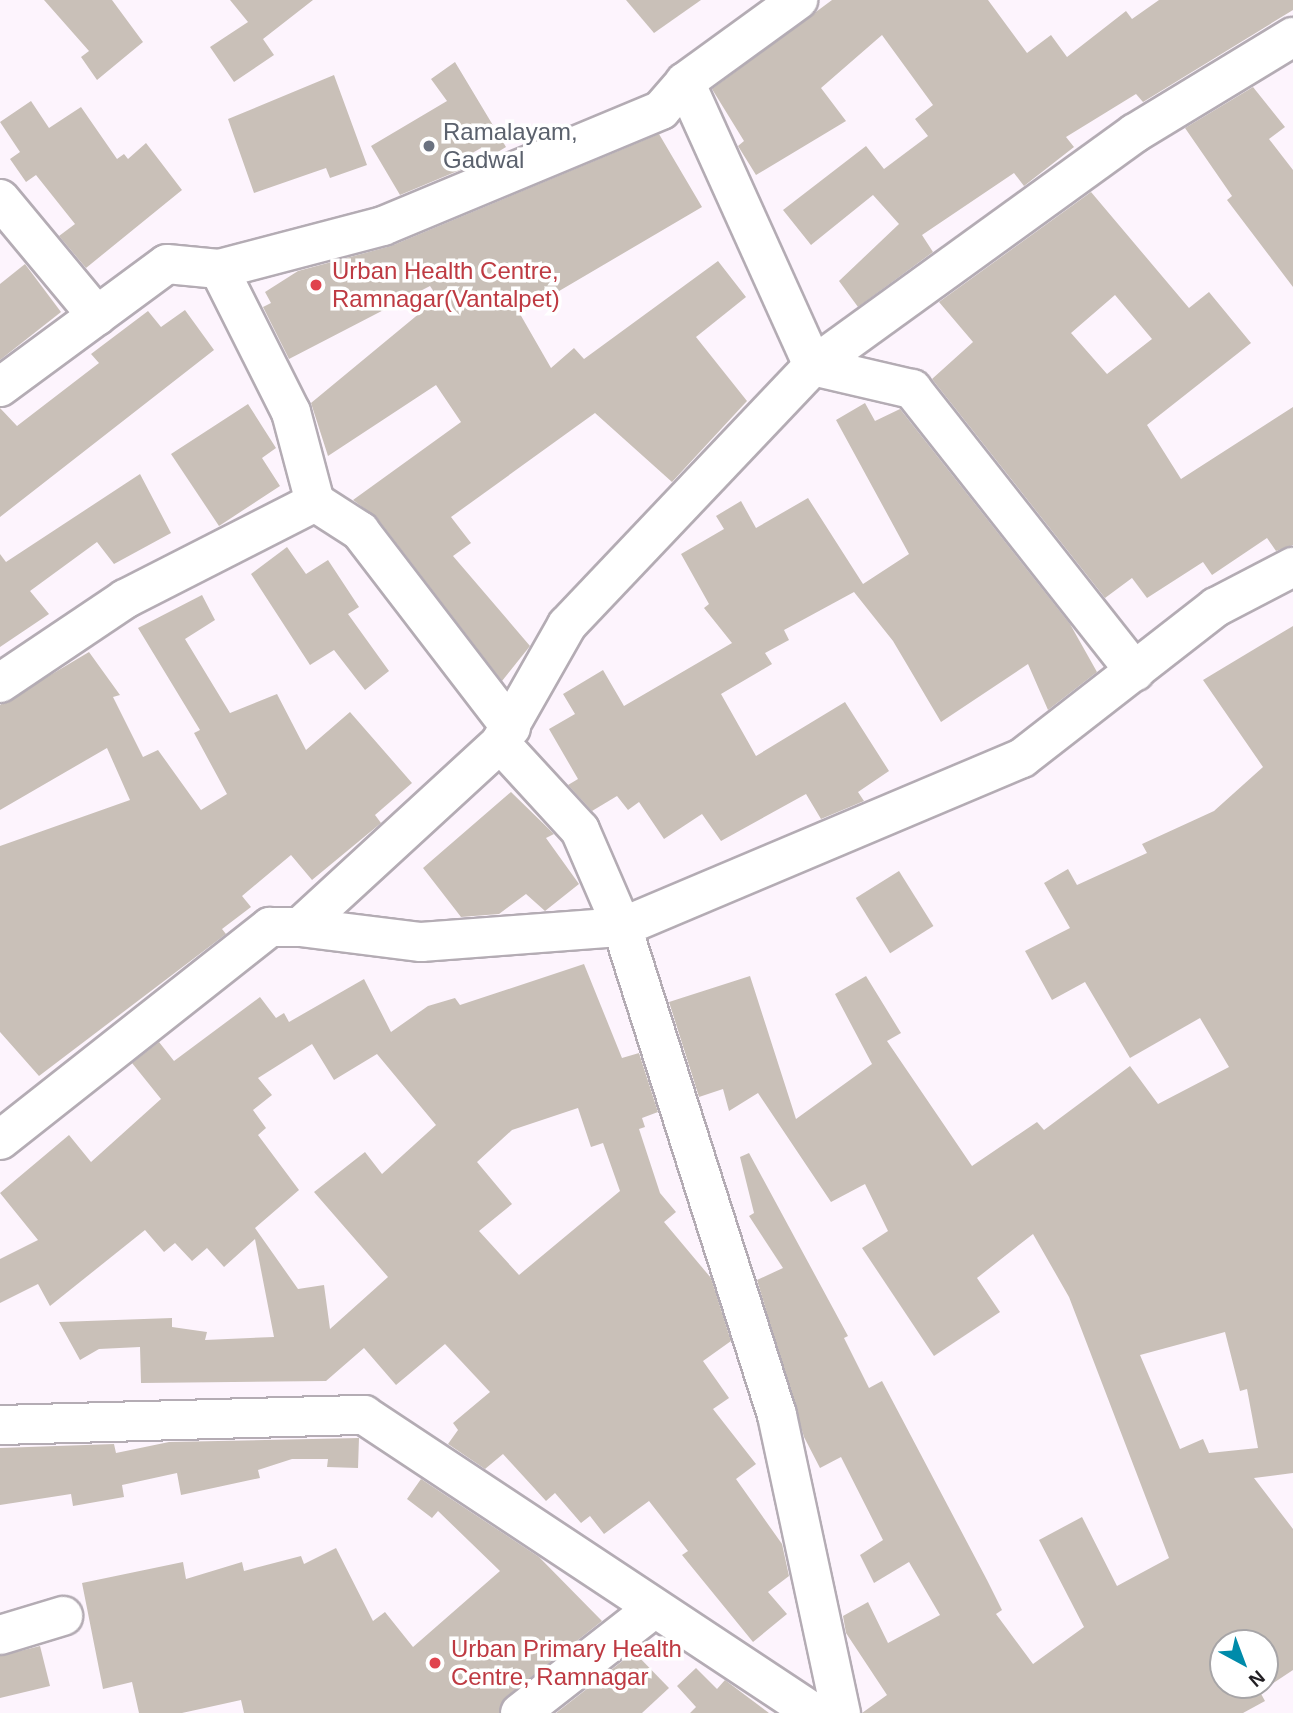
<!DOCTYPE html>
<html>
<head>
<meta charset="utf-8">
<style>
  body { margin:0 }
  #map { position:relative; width:1293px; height:1713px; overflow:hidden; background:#fdf4fd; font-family:Arial,sans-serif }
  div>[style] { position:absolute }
  .building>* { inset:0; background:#c9c0b8; transform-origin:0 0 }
  .roads { filter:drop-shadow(2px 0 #b4acb4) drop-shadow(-2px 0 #b4acb4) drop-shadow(0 2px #b4acb4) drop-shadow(0 -2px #b4acb4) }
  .minor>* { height:38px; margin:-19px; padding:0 19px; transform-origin:19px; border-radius:19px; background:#fff }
  .dots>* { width:19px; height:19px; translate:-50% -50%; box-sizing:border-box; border:4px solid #fff; border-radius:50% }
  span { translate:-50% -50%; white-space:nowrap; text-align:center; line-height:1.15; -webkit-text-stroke:7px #fff; paint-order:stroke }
  .worship-label { font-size:24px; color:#5b616d }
  .left { translate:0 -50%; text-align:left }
  .health-label { font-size:24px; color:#be3a42 }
  .north { position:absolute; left:1209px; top:1629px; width:70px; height:70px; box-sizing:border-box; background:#fff; border:2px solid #a7a5a7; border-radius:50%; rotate:139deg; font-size:19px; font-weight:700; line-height:28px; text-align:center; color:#221f23 }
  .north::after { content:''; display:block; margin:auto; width:24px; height:32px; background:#008baa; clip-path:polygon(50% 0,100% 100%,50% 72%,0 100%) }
</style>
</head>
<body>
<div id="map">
  <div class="building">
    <i style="clip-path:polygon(44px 0,112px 0,143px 42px,97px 80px,81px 57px,89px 51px)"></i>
    <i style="clip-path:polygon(230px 0,313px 0,263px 39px,274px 55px,234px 82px,210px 47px,248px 22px)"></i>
    <i style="clip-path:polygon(626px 0,701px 0,654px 33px)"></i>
    <i style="clip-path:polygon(832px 0,988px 0,1027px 53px,1051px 35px,1067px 57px,1126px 11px,1132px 19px,1159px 0,1293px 0,1293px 10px,1143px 102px,1136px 94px,1066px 137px,1074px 147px,1024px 186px,1014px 173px,922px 235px,933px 252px,858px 307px,839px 281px,899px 224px,873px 195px,811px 245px,783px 210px,866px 146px,884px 169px,928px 136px,915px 119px,933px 105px,882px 35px,821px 88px,846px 121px,756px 175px,738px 146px,744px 141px,712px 89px)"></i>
    <i style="clip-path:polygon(455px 62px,506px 147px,488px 158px,481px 148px,467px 156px,472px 165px,400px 195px,371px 146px,447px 101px,431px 79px)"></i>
    <i style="clip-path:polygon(334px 75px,367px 165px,330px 178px,326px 168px,254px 193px,228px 119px)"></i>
    <i style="clip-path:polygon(1253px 87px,1285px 127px,1269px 139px,1293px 170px,1293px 287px,1227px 200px,1232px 196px,1185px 128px)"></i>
    <i style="clip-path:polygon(31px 101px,49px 128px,81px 107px,117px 159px,124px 154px,128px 159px,146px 143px,182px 190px,86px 268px,59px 236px,75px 224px,36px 175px,26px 182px,10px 159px,20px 152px,0 122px)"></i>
    <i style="clip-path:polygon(659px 134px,702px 207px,520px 314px,551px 368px,574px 348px,584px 359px,718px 261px,746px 297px,696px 337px,747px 401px,672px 482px,595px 413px,451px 517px,471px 543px,453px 556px,530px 646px,502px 681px,377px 518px,353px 500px,461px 422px,436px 385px,328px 456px,311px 403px,438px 298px,430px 286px,289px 359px,263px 307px,271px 303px,265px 292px,298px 271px,391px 246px)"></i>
    <i style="clip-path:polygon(evenodd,1091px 192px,1189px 308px,1209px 292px,1251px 343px,1147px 425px,1181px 479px,1293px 407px,1293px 545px,1276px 551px,1267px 538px,1212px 575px,1203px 562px,1147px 598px,1132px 578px,1105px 598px,932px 379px,973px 342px,939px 302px,1091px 192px,1115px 295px,1152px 339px,1107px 374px,1071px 333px,1115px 295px)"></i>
    <i style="clip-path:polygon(25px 264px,61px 312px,0 360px,0 284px)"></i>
    <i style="clip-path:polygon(185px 310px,214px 350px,0 517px,0 408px,17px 426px,99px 363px,91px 354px,148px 311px,161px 327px)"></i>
    <i style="clip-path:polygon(865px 403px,875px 421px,900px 409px,1070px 624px,1097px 672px,1048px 710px,1028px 664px,941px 722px,893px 641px,854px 592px,784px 630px,789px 640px,765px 653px,772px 664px,721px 694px,756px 756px,845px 702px,889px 771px,858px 792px,864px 801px,821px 819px,806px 794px,721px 841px,702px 814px,664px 839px,639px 802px,628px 810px,617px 796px,592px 811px,568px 785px,578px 779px,549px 729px,575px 714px,563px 694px,603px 670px,624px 706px,732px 643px,704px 608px,709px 604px,681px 554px,724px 529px,716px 516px,741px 501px,756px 528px,808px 498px,863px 584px,909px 554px,836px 420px)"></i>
    <i style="clip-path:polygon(248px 404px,276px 448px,262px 458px,280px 486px,219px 526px,171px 454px)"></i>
    <i style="clip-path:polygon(140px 474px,171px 533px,114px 564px,97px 542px,30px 591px,49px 614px,0 647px,0 554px,6px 562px)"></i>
    <i style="clip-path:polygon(287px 547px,306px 574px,328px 560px,359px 607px,348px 614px,389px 671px,365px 690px,334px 650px,310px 665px,251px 574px)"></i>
    <i style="clip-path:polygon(202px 595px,215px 620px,185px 639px,230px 713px,277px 694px,306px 750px,350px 712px,412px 783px,375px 815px,381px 823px,312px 880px,291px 855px,242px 896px,251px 907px,222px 929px,226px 934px,39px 1076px,0 1032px,0 846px,130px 800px,107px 748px,0 810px,0 705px,89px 652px,120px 695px,113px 697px,143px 757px,158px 750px,201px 810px,227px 794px,194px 733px,200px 730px,138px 628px)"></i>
    <i style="clip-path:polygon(evenodd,1293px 626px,1293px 1473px,1254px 1478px,1293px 1529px,1293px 1670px,1260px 1692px,1265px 1701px,1243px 1713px,862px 1713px,887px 1695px,846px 1633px,843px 1616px,868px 1602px,888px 1643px,940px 1615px,909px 1562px,874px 1583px,860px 1555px,883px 1540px,841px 1457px,820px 1468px,804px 1437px,757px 1280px,783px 1268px,749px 1216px,754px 1213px,740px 1157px,749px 1153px,848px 1336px,844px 1338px,869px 1388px,882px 1381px,987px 1580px,1002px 1610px,996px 1614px,1033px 1664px,1084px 1627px,1039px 1540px,1082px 1517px,1117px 1586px,1169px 1558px,1069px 1297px,1033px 1234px,977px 1278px,1000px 1312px,934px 1356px,862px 1248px,888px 1231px,865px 1184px,831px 1202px,758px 1093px,729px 1111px,723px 1089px,699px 1097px,669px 1002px,750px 976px,796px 1119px,872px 1064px,835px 994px,866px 976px,901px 1033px,887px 1041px,972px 1166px,1037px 1122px,1044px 1130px,1130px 1066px,1158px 1104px,1229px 1067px,1200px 1018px,1130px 1058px,1085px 982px,1052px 1000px,1025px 951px,1070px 928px,1044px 883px,1068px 869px,1077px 885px,1147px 853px,1142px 844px,1214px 811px,1263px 767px,1203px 680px,1293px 626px,1225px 1332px,1240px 1391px,1247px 1389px,1258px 1448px,1209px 1453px,1203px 1439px,1180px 1449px,1140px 1355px,1225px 1332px,1293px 626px,1223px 1643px,1265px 1643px,1265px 1685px,1223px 1685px,1223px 1643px)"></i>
    <i style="clip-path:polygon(511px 792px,554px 834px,546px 838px,579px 884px,545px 911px,526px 894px,499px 914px,461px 917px,423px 868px)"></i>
    <i style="left:899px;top:871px;width:65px;height:51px;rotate:58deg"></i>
    <i style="clip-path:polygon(evenodd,584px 964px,622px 1058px,639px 1053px,658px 1112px,642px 1118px,645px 1127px,639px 1129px,660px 1193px,676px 1212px,664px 1222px,711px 1278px,731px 1341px,703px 1361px,729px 1398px,713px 1409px,756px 1464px,736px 1479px,782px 1544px,789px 1576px,768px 1592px,787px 1614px,753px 1642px,682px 1555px,688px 1551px,649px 1501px,604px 1534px,590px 1516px,581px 1523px,555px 1493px,546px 1501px,503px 1454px,485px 1469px,448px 1444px,458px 1430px,453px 1423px,490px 1392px,445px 1344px,396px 1385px,364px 1348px,326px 1381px,141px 1383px,140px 1347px,99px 1349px,80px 1360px,59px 1322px,172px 1318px,172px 1327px,207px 1332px,205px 1340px,274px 1337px,255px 1239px,224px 1267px,207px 1248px,192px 1261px,175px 1243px,164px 1252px,145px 1230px,50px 1306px,38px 1284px,0 1303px,0 1259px,38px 1240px,0 1193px,69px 1135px,91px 1162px,161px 1099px,132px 1063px,159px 1042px,174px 1061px,260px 997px,276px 1018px,284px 1013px,289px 1022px,364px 979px,391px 1032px,428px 1006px,455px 998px,460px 1005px,584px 964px,312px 1044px,334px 1080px,377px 1054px,436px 1125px,382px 1174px,365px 1152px,314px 1192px,388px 1277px,330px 1329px,324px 1285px,298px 1289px,255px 1228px,299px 1190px,258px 1135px,266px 1128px,253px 1110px,272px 1095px,258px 1078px,312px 1044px,584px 964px,578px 1108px,591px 1147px,603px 1143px,620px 1191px,519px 1275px,479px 1231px,512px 1204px,477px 1162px,512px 1130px,578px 1108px)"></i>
    <i style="clip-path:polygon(359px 1438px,358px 1468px,327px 1467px,328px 1459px,292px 1459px,258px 1470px,260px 1478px,181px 1495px,177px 1473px,122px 1485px,124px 1497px,73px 1506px,71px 1494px,0 1505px,0 1448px,114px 1444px,116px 1453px,169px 1442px)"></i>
    <i style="clip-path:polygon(421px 1479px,539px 1557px,602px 1621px,507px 1696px,499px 1713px,244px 1713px,241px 1700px,182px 1713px,139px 1713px,132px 1682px,103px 1689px,82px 1583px,183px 1562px,186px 1579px,242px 1562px,244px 1571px,301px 1556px,304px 1564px,336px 1548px,373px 1621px,385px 1612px,413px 1647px,500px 1571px,438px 1511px,432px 1518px,407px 1499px)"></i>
    <i style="clip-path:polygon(40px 1646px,50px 1686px,0 1698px,0 1656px)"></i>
    <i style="clip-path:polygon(634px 1652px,669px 1688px,642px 1713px,556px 1713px)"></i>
    <i style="clip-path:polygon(696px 1668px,717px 1689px,725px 1680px,769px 1713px,690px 1713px,696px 1707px,677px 1686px)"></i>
  </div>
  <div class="roads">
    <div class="minor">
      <i style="left:685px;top:82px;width:312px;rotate:65.7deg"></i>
      <i style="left:813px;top:366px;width:102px;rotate:13.1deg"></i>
      <i style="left:912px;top:389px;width:360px;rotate:51.7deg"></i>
      <i style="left:0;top:199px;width:152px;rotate:50.3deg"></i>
      <i style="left:219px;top:269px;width:160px;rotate:63.3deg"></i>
      <i style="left:291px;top:412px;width:93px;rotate:75.1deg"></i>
      <i style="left:315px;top:502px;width:54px;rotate:32.8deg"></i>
      <i style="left:360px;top:531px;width:248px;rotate:52.5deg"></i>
      <i style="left:0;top:387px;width:207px;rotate:-36.4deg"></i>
      <i style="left:167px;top:264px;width:52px;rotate:5.5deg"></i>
      <i style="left:219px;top:269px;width:170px;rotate:-14.7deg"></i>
      <i style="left:383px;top:226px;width:301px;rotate:-22.6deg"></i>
      <i style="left:661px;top:110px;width:37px;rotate:-49deg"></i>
      <i style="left:685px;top:82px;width:140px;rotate:-36deg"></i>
      <i style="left:0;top:683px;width:151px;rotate:-33.9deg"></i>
      <i style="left:125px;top:599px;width:213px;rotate:-27deg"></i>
      <i style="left:500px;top:743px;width:136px;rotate:-60.4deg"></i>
      <i style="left:567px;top:625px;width:357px;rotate:-46.5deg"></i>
      <i style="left:813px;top:366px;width:397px;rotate:-35.9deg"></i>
      <i style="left:1135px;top:133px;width:185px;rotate:-31.3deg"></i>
      <i style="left:300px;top:927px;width:122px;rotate:7.1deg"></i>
      <i style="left:421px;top:942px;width:202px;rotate:-4.3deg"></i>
      <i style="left:622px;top:927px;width:434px;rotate:-22.9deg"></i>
      <i style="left:1022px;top:758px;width:246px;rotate:-37.9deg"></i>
      <i style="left:1216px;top:607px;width:87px;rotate:-27.5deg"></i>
      <i style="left:0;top:1140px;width:344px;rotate:-38.3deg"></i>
      <i style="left:270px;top:927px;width:30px"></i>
      <i style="left:300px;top:927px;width:272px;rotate:-42.6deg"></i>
      <i style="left:500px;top:743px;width:118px;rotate:47.4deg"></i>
      <i style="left:580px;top:830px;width:106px;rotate:66.6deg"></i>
      <i style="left:622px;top:927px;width:512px;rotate:72.38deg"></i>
      <i style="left:777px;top:1415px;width:305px;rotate:77.9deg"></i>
      <i style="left:0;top:1425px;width:364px;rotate:-1.6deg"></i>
      <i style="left:364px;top:1415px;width:540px;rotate:33.51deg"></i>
      <i style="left:0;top:1635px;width:66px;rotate:-16.8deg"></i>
      <i style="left:520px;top:1713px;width:167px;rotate:-38deg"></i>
    </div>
  </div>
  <div class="dots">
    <i style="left:429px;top:146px;background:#6b7280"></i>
    <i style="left:316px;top:285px;background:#e0444e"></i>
    <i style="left:435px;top:1663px;background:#e0444e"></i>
  </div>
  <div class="worship-label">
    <span class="left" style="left:443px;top:146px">Ramalayam,<br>Gadwal</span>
  </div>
  <div class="health-label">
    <span class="left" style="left:332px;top:285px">Urban Health Centre,<br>Ramnagar(Vantalpet)</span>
    <span class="left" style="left:451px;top:1663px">Urban Primary Health<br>Centre, Ramnagar</span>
  </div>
  <div class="north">N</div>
</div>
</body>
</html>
